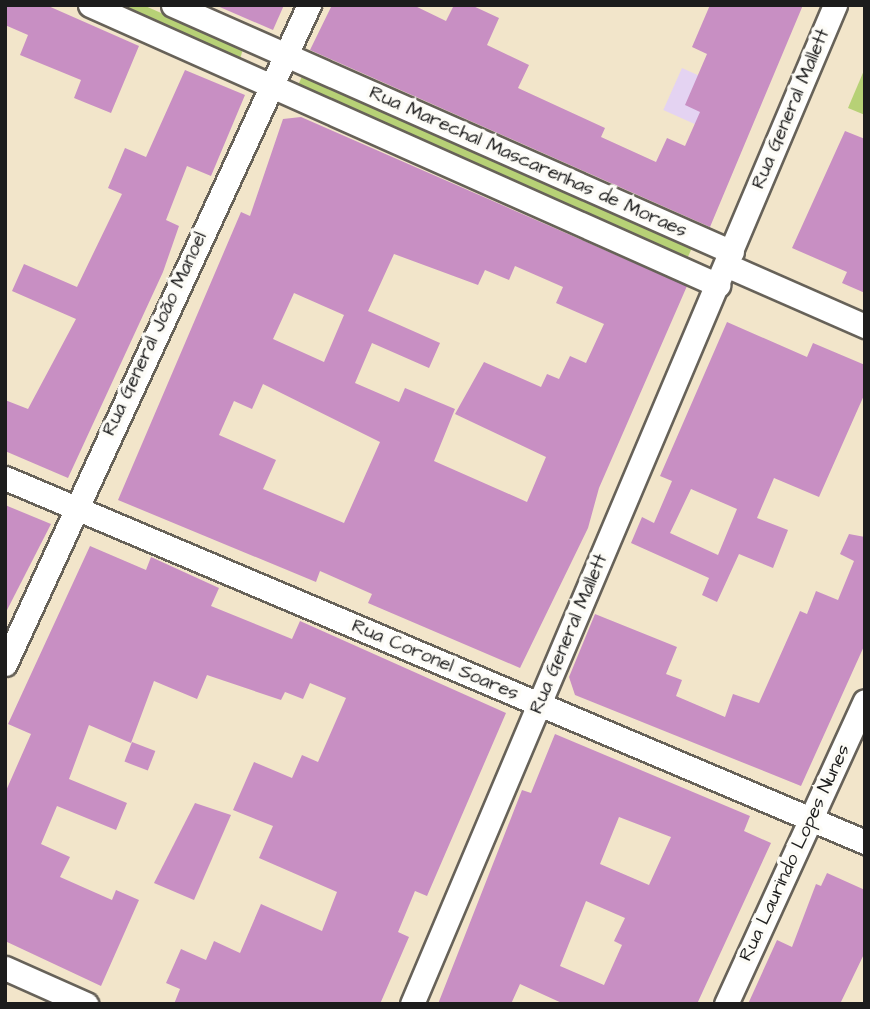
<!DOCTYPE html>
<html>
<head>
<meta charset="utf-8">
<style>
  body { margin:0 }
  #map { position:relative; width:870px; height:1009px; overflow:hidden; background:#f2e5ca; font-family:"Architects Daughter",sans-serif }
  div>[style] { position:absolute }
  .built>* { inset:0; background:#e4d3f2; transform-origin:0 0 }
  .green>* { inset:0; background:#b7d176; transform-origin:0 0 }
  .building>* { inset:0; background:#c88fc3; transform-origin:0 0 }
  .roads { filter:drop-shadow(2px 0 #676259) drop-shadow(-2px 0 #676259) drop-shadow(0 2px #676259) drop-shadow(0 -2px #676259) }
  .minor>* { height:23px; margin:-11.5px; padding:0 11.5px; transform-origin:11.5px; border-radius:11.5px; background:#fff }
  span { translate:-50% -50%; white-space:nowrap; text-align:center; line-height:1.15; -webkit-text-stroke:7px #fdfcf7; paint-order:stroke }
  .street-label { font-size:19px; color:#1c1c1c }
  .frame { position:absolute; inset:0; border:7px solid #1c1c1c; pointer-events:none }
</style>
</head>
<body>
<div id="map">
  <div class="built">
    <i style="left:682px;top:68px;width:87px;height:46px;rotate:24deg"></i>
  </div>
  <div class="green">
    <i style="clip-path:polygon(118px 5px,143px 5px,243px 49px,240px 59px)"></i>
    <i style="clip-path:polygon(865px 68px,865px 115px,848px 108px)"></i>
    <i style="left:303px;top:74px;width:426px;height:13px;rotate:24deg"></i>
  </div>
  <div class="building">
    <i style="clip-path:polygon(5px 5px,46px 5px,139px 46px,111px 113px,74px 98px,81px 80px,20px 55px,28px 35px,5px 25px)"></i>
    <i style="clip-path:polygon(215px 5px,284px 5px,273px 30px)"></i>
    <i style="clip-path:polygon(332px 5px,413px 5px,446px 21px,454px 5px,471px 5px,499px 18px,487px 45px,529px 65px,518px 88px,605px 128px,601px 137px,656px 162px,667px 138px,685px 146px,700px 112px,685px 105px,707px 54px,692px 47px,710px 5px,803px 5px,710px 227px,310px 50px)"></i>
    <i style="clip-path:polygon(185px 70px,245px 95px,211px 176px,187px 166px,166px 220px,179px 226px,163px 272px,68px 478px,5px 451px,5px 400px,28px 409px,76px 319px,12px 291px,24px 264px,77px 287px,122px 194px,108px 188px,125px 148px,146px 157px)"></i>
    <i style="clip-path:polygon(evenodd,301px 117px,687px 286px,599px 488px,588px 528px,520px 668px,368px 603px,372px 594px,320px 571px,316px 582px,118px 500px,241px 212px,250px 216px,283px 119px,301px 117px,394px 254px,478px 285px,485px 270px,509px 280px,515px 266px,563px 287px,556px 303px,604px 324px,586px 363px,570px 356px,559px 379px,547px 374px,541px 387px,484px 362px,455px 414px,546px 457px,527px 502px,434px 461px,455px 409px,405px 388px,399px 402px,355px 383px,372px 343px,429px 368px,440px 343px,368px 311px,394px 254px,301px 117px,294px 293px,344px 315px,324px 362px,273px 339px,294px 293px,301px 117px,263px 384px,380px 442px,344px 523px,263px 489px,276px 460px,219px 435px,234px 401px,252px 409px,263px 384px)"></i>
    <i style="clip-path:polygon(845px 131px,865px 139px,865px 293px,842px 283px,847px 272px,792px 248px)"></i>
    <i style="clip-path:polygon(evenodd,727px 322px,807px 357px,813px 343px,865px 365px,865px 393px,819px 497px,774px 478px,757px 518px,788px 530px,773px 568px,739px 554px,717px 602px,702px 595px,709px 578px,631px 543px,642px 517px,654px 523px,672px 481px,660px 476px,727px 322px,691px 489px,737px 509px,718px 555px,670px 533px,691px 489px)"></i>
    <i style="clip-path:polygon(5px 505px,51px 524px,5px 614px)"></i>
    <i style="clip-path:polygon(849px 534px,865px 537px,865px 644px,801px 786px,575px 695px,569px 677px,595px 614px,677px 647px,666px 674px,682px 680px,676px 696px,725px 717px,733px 694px,759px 703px,800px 611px,807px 614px,816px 591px,838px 600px,854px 561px,840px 554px)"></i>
    <i style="clip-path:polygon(90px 546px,146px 570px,151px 557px,219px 588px,211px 606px,292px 639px,300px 621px,506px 713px,427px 896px,415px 891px,398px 932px,409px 937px,380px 1004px,174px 1004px,180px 989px,166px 983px,181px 949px,206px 960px,214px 941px,240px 953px,261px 904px,322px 931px,337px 892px,259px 858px,273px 826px,233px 810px,254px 762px,292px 778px,302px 755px,318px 762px,346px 698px,310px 683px,303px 699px,285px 692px,281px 700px,207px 675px,197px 699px,154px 681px,131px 743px,89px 725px,69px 779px,127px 803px,116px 830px,57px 806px,41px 844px,70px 857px,60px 877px,112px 900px,116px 890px,139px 900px,101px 986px,5px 941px,5px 793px,31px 734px,8px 724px)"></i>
    <i style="clip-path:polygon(evenodd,555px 734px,750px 816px,744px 831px,771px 843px,697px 1004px,564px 1004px,520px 984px,511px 1004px,438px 1004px,522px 790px,531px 793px,555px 734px,619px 817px,671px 837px,649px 885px,600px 864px,619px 817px,555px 734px,586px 901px,625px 918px,614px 941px,622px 945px,604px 985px,560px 966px,586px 901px)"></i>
    <i style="left:132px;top:742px;width:25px;height:21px;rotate:21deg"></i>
    <i style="clip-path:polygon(195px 803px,231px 815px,194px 900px,154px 883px)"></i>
    <i style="clip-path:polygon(827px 873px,865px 890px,865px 952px,840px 1004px,748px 1004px,777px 940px,792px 947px,816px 884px,821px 886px)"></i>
  </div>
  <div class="roads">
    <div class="minor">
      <i style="left:90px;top:5px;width:688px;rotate:24.03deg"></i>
      <i style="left:173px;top:5px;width:611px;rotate:23.84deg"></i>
      <i style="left:726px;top:265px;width:152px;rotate:23.7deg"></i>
      <i style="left:5px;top:478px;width:934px;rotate:22.94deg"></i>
      <i style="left:5px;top:664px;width:726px;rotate:-65.24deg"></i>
      <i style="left:5px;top:968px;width:89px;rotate:24deg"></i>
      <i style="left:412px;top:1004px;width:1085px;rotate:-67.05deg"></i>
      <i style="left:726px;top:1004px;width:333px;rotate:-65.4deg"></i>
    </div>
  </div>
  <div class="street-label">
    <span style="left:791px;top:109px;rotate:-67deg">Rua General Mallett</span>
    <span style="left:528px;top:162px;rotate:24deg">Rua Marechal Mascarenhas de Moraes</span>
    <span style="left:155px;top:334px;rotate:-65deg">Rua General João Manoel</span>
    <span style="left:569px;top:634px;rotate:-67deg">Rua General Mallett</span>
    <span style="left:435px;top:660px;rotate:23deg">Rua Coronel Soares</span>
    <span style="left:795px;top:853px;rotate:-65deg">Rua Laurindo Lopes Nunes</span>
  </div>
  <div class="frame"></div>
</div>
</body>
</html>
